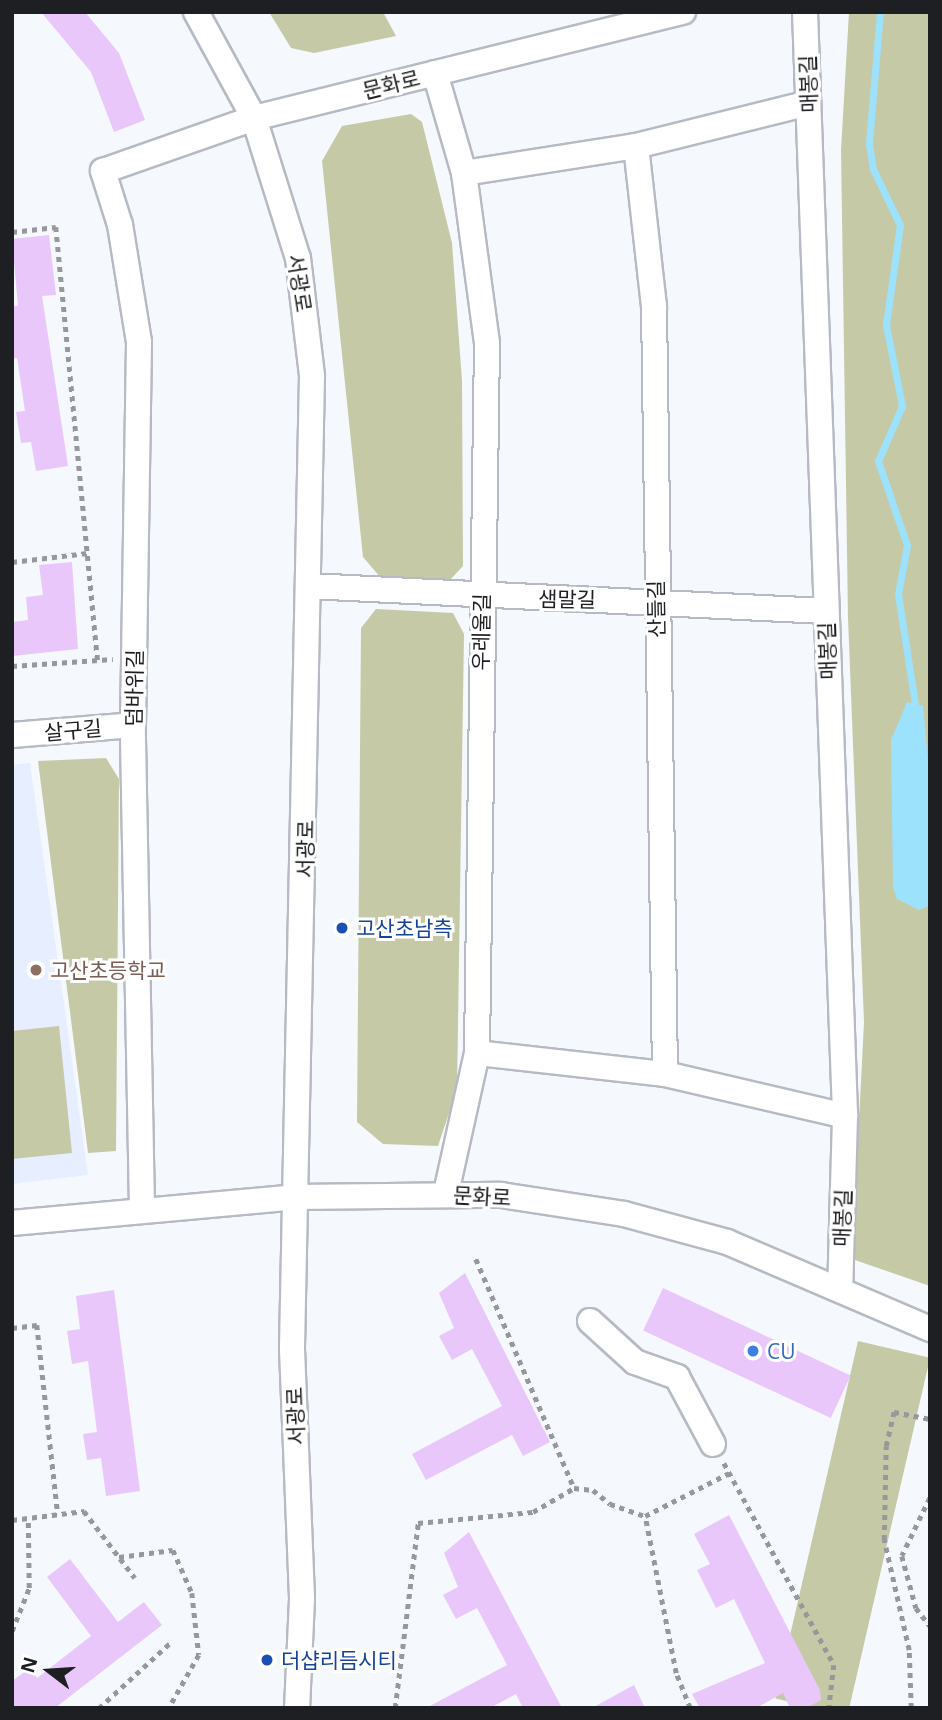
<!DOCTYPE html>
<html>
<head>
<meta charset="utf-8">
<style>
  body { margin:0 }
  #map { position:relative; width:942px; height:1720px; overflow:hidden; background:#f5f8fd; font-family:"Open Sans","Noto Sans KR",sans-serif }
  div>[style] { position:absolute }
  .built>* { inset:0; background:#e7eeff }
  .green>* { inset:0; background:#c6c9a6; transform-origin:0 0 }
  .water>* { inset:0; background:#9de2fd }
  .stream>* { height:7px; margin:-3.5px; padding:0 3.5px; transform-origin:3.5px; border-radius:3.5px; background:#9de2fd }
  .building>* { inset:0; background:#e9c7fa; transform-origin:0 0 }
  .path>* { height:4.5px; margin-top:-2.25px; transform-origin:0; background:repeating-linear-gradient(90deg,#96989c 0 5px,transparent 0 10px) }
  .roads { filter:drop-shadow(2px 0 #b6bac3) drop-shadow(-2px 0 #b6bac3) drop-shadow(0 2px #b6bac3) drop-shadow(0 -2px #b6bac3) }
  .minor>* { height:24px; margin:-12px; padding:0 12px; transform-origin:12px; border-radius:12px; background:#fff }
  .dots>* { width:19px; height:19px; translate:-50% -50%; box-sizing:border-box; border:4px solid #fff; border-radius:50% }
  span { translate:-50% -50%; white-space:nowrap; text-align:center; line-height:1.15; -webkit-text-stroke:6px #fff; paint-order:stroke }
  .street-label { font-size:21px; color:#1e1f22 }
  .transit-label { font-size:21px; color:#164399 }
  .left { translate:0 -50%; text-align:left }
  .education-label { font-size:21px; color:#785e54 }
  .shop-label { font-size:21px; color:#366cbe }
  .frame { position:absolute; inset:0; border:14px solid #1e1f22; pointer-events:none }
  .north { position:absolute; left:14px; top:1636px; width:70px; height:70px; -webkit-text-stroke:5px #fff; paint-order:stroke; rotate:287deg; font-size:19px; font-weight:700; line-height:28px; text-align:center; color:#1e1f22 }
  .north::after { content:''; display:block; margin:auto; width:24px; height:32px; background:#1e1f22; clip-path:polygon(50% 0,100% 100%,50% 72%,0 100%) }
</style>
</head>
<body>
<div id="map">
  <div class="built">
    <i style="clip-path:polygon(30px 763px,88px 1175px,12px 1184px,12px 765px)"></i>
  </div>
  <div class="green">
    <i style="clip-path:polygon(269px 12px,383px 12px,396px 36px,314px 53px,291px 48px)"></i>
    <i style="clip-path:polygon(849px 12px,930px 12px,930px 1286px,852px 1259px,864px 1022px,848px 618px,841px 150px)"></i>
    <i style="clip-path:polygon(411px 114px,422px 122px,452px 243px,462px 381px,463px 566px,449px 581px,381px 578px,363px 557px,322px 161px,342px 126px)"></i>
    <i style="clip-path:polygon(376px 609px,453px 613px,464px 634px,457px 1089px,438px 1146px,383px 1144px,357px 1122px,361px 628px)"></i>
    <i style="clip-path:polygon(106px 758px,119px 779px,116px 1151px,88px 1153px,38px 761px)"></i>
    <i style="clip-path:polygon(59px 1026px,72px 1153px,12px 1159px,12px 1031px)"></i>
    <i style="left:858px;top:1341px;width:74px;height:367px;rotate:13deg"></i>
  </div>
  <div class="water">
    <i style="clip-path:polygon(907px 702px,923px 706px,928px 762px,930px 905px,919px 910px,897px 899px,893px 887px,891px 740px)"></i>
  </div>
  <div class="stream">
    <i style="left:880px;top:12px;width:132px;rotate:94.8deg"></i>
    <i style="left:869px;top:144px;width:25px;rotate:81deg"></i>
    <i style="left:873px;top:169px;width:62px;rotate:64.3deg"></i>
    <i style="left:900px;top:225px;width:101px;rotate:98deg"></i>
    <i style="left:886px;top:325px;width:83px;rotate:78.8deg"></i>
    <i style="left:902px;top:406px;width:60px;rotate:113.6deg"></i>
    <i style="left:878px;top:461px;width:89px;rotate:71deg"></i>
    <i style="left:907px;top:545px;width:50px;rotate:100.4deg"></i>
    <i style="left:898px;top:594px;width:111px;rotate:81.2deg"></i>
  </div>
  <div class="building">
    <i style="clip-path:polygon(41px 12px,85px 12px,119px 53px,145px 120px,114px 132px,91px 72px)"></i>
    <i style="clip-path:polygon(49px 235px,56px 295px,42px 296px,68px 466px,36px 471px,31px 442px,21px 443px,16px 412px,25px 411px,17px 358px,12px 359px,12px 306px,18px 306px,12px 239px)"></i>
    <i style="clip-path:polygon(72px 562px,78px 649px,12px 656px,12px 622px,28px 620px,26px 597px,43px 595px,39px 565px)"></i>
    <i style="clip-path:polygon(465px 1273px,550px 1442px,523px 1456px,512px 1435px,426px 1480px,412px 1454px,502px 1406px,472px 1349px,452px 1360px,439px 1336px,454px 1328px,439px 1293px)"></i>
    <i style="left:663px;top:1288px;width:207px;height:47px;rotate:25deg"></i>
    <i style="clip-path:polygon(114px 1290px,140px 1491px,106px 1496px,101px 1458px,87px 1460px,83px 1434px,97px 1432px,88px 1361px,72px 1364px,67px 1331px,80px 1329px,76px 1296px)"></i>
    <i style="clip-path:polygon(729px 1515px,820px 1690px,821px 1700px,807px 1708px,790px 1708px,783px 1693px,756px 1708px,700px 1708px,692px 1694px,765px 1663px,734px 1599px,716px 1608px,697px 1570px,710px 1564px,694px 1534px)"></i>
    <i style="clip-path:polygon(469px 1532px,562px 1708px,523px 1708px,516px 1694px,490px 1708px,426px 1708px,507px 1665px,477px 1608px,456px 1619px,443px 1595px,458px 1587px,444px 1553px)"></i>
    <i style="clip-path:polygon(70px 1559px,118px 1622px,144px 1602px,162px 1625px,55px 1708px,12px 1708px,12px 1681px,30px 1668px,37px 1678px,91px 1636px,47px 1577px)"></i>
    <i style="clip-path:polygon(634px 1685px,645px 1708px,592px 1708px)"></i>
  </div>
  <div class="path">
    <i style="left:12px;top:232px;width:44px;rotate:-6.5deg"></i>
    <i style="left:56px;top:227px;width:435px;rotate:84.5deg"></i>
    <i style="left:12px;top:562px;width:76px;rotate:-6.8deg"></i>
    <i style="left:12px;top:666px;width:101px;rotate:-4deg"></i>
    <i style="left:476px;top:1259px;width:249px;rotate:66.8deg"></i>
    <i style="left:12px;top:1328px;width:25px;rotate:-7deg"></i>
    <i style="left:37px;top:1325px;width:190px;rotate:83.7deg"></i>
    <i style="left:724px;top:1463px;width:230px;rotate:61.4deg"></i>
    <i style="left:834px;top:1665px;width:43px;rotate:96.6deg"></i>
    <i style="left:930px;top:1498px;width:64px;rotate:115.8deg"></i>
    <i style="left:902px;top:1556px;width:54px;rotate:74.9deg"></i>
    <i style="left:916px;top:1608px;width:23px;rotate:52deg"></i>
    <i style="left:12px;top:1520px;width:73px;rotate:-7.1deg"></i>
    <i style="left:84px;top:1511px;width:84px;rotate:52.7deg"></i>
    <i style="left:119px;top:1557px;width:54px;rotate:-7.4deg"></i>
    <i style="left:173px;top:1550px;width:47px;rotate:66.2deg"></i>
    <i style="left:192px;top:1593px;width:62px;rotate:83.6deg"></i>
    <i style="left:199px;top:1655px;width:61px;rotate:119.5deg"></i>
    <i style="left:12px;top:1631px;width:46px;rotate:-68.4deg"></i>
    <i style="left:29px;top:1588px;width:70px;rotate:-90.8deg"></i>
    <i style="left:99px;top:1708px;width:98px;rotate:-42.5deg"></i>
    <i style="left:395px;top:1708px;width:186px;rotate:-82.9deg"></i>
    <i style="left:418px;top:1523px;width:116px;rotate:-5.5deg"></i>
    <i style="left:533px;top:1512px;width:48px;rotate:-30.3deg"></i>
    <i style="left:574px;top:1488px;width:19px;rotate:6deg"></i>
    <i style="left:593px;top:1490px;width:22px;rotate:39deg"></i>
    <i style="left:610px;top:1504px;width:37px;rotate:19deg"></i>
    <i style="left:690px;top:1708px;width:38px;rotate:-112deg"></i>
    <i style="left:676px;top:1673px;width:160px;rotate:-101.2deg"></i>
    <i style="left:645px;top:1516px;width:94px;rotate:-27.1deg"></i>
    <i style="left:911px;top:1708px;width:58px;rotate:-92deg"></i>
    <i style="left:909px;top:1650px;width:113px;rotate:-102.8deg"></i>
    <i style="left:884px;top:1540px;width:94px;rotate:-88.8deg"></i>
    <i style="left:886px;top:1446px;width:35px;rotate:-77deg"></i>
    <i style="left:894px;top:1412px;width:37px;rotate:11deg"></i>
  </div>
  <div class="roads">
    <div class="minor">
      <i style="left:196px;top:12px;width:121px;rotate:61.3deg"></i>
      <i style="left:254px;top:118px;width:147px;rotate:72.6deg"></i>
      <i style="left:298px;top:258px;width:119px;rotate:83.2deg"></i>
      <i style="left:312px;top:376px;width:973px;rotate:91.18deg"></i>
      <i style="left:292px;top:1349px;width:250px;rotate:87.7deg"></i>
      <i style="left:302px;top:1599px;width:109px;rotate:92.6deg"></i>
      <i style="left:805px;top:12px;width:1105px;rotate:87.92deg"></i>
      <i style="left:845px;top:1116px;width:174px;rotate:91.6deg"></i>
      <i style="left:435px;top:73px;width:104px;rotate:73.8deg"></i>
      <i style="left:464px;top:173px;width:172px;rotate:82.3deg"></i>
      <i style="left:487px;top:343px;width:710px;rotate:90.81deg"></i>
      <i style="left:477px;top:1053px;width:143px;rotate:102.5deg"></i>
      <i style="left:636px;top:146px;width:161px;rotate:83.6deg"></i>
      <i style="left:654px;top:306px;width:768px;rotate:89.18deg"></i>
      <i style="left:464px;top:173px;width:174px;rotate:-8.9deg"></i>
      <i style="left:636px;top:146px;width:177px;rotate:-14deg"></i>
      <i style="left:308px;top:586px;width:518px;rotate:2.77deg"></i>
      <i style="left:12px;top:735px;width:121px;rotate:-4.7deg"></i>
      <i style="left:477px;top:1053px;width:189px;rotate:6.4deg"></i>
      <i style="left:665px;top:1074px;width:185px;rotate:13.1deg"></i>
      <i style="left:142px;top:1208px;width:483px;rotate:-91.1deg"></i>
      <i style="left:133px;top:725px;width:383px;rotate:-89.1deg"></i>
      <i style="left:139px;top:342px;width:119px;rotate:-99.2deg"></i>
      <i style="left:120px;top:225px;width:57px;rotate:-107.5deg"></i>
      <i style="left:103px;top:171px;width:160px;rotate:-19.3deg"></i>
      <i style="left:254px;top:118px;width:442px;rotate:-13.9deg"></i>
      <i style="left:12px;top:1223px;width:284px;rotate:-5.2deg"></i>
      <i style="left:295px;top:1197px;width:206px;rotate:-0.6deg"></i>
      <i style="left:501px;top:1195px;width:124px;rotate:8.8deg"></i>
      <i style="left:624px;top:1214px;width:107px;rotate:15.2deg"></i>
      <i style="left:727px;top:1242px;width:221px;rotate:23.2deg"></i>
      <i style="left:590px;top:1321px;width:61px;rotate:42.3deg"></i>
      <i style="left:635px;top:1362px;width:45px;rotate:19.7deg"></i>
      <i style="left:677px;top:1377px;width:76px;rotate:61.8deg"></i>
    </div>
  </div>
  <div class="dots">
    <i style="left:342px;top:928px;background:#1a4fb4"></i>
    <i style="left:36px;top:970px;background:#8d6e63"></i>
    <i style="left:753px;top:1351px;background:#3f7fe0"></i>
    <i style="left:267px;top:1660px;background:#1a4fb4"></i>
  </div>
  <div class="street-label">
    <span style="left:391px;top:84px;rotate:-14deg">문화로</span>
    <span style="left:808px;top:84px;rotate:-92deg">매봉길</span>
    <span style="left:300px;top:283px;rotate:81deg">서광로</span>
    <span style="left:567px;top:599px;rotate:1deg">샘말길</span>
    <span style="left:656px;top:609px;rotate:-91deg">산들길</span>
    <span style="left:481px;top:632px;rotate:-89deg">우레울길</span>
    <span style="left:827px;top:651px;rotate:-92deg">매봉길</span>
    <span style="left:134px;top:688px;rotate:-89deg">덤바위길</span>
    <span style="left:73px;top:730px;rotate:-5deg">살구길</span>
    <span style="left:305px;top:849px;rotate:-89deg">서광로</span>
    <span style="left:482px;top:1196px;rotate:3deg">문화로</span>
    <span style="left:842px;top:1218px;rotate:-88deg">매봉길</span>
    <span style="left:295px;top:1416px;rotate:-92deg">서광로</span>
  </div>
  <div class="transit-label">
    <span class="left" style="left:356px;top:928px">고산초남측</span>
    <span class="left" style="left:281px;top:1660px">더샵리듬시티</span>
  </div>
  <div class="education-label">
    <span class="left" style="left:50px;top:970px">고산초등학교</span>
  </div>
  <div class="shop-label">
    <span class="left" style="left:767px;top:1351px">CU</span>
  </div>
  <div class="frame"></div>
  <div class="north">N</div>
</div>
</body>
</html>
